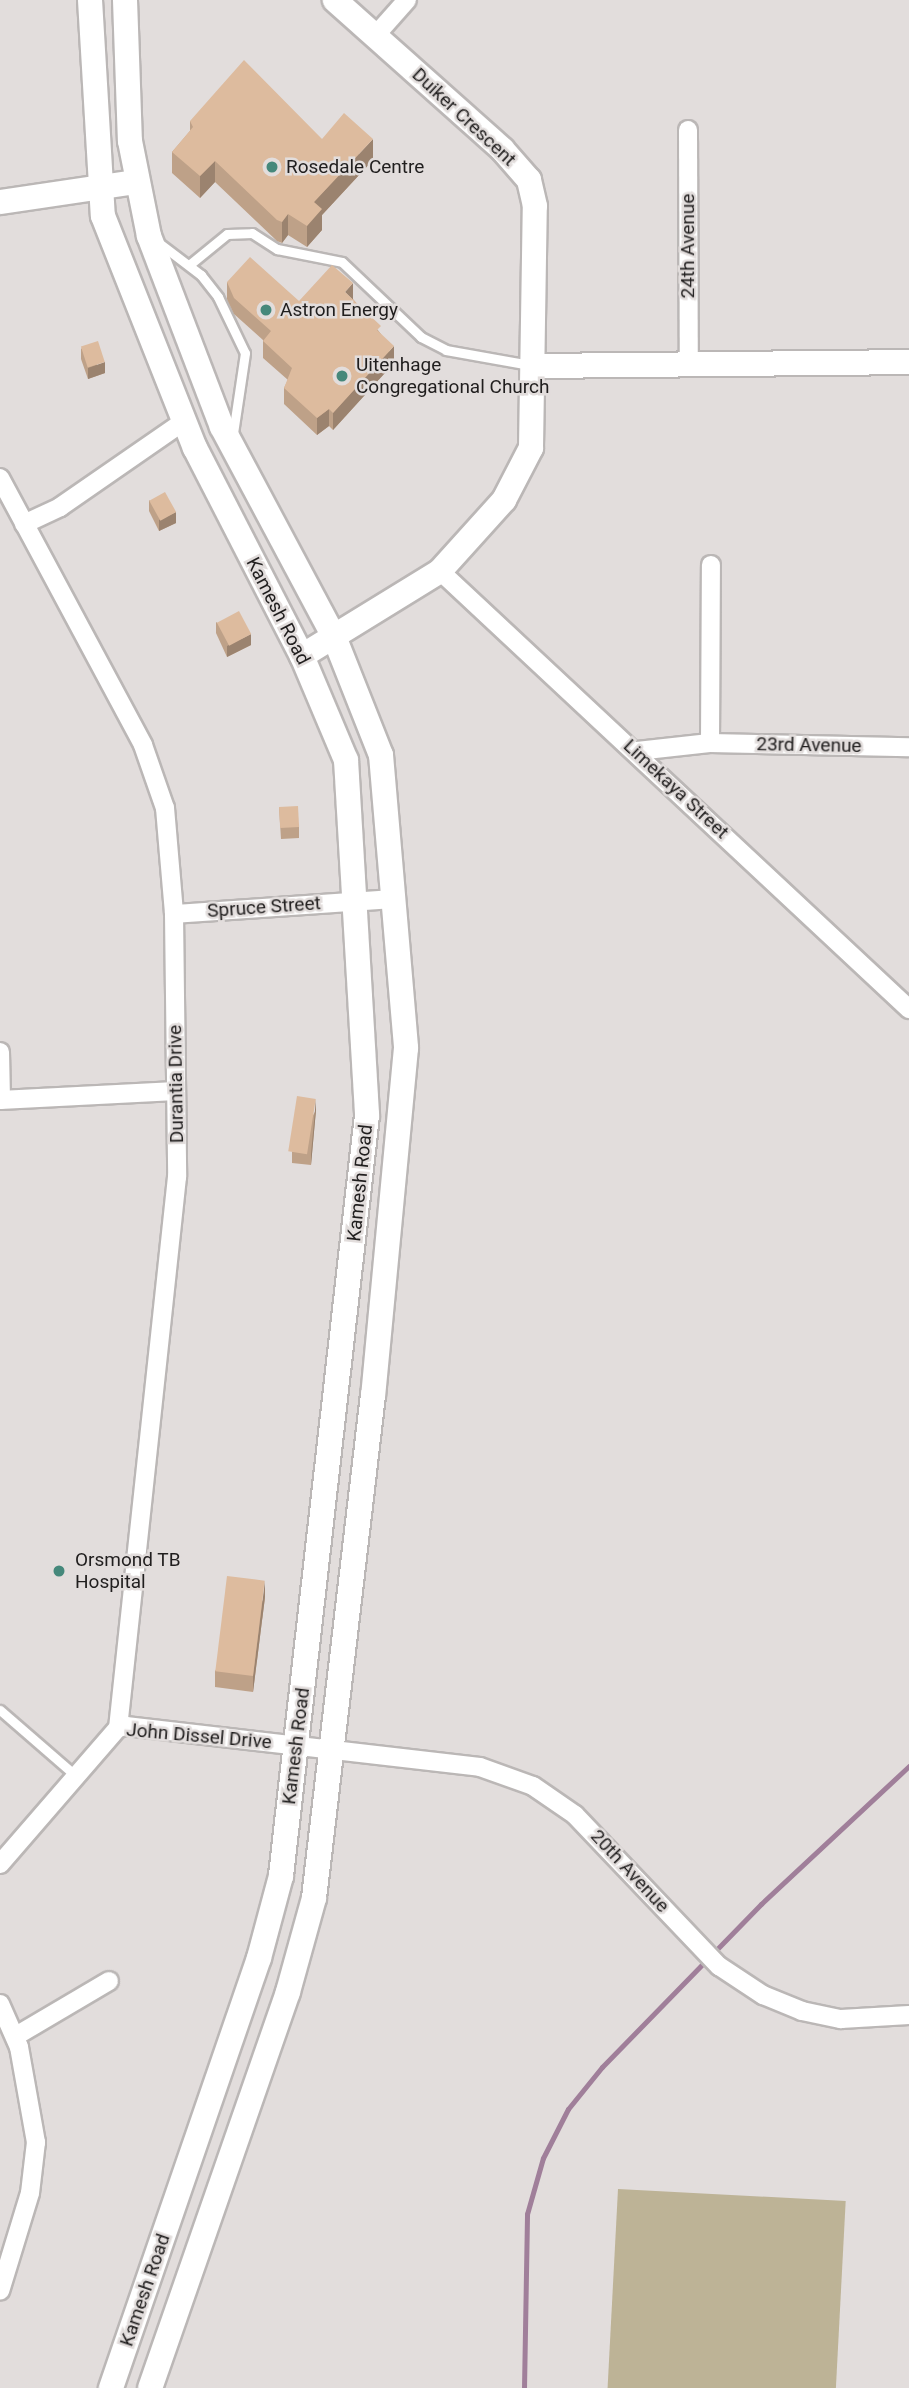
<!DOCTYPE html>
<html>
<head>
<meta charset="utf-8">
<style>
  body { margin:0 }
  #map { position:relative; width:909px; height:2388px; overflow:hidden; background:#e2dddc; font-family:Roboto,sans-serif }
  div>[style] { position:absolute }
  .green>* { inset:0; background:#bdb396; transform-origin:0 0 }
  .stream>* { height:5px; margin:-2.5px; padding:0 2.5px; transform-origin:2.5px; border-radius:2.5px; background:#a07f9a }
  .roads { filter:drop-shadow(2px 0 #bbb7b6) drop-shadow(-2px 0 #bbb7b6) drop-shadow(0 2px #bbb7b6) drop-shadow(0 -2px #bbb7b6) }
  .lane>* { height:9px; margin:-4.5px; padding:0 4.5px; transform-origin:4.5px; border-radius:4.5px; background:#fff }
  .street>* { height:18px; margin:-9px; padding:0 9px; transform-origin:9px; border-radius:9px; background:#fff }
  .secondary>* { height:24px; margin:-12px; padding:0 12px; transform-origin:12px; border-radius:12px; background:#fff }
  .wall>* { inset:0; background:#bea188 }
  .shaded-wall>* { inset:0; background:#9b836f }
  .building>* { inset:0; background:#ddbb9e; transform-origin:0 0 }
  .dots>* { width:19px; height:19px; translate:-50% -50%; box-sizing:border-box; border:4px solid #e2dddc; border-radius:50% }
  span { translate:-50% -50%; white-space:nowrap; text-align:center; line-height:1.15; -webkit-text-stroke:5px #e2dddc; paint-order:stroke }
  .street-label { font-size:19px; color:#201e1e }
  .poi-label { font-size:19px; color:#201e1e }
  .left { translate:0 -50%; text-align:left }
</style>
</head>
<body>
<div id="map">
  <div class="green">
    <i style="left:618px;top:2189px;width:228px;height:200px;rotate:3deg"></i>
  </div>
  <div class="stream">
    <i style="left:524px;top:2388px;width:174px;rotate:-89deg"></i>
    <i style="left:527px;top:2214px;width:58px;rotate:-74.1deg"></i>
    <i style="left:543px;top:2158px;width:55px;rotate:-63deg"></i>
    <i style="left:568px;top:2109px;width:54px;rotate:-51deg"></i>
    <i style="left:602px;top:2067px;width:228px;rotate:-45.7deg"></i>
    <i style="left:761px;top:1904px;width:202px;rotate:-43deg"></i>
  </div>
  <div class="roads">
    <div class="lane">
      <i style="left:159px;top:243px;width:53px;rotate:37.3deg"></i>
      <i style="left:201px;top:275px;width:28px;rotate:52deg"></i>
      <i style="left:218px;top:297px;width:62px;rotate:64.3deg"></i>
      <i style="left:245px;top:353px;width:81px;rotate:98.5deg"></i>
      <i style="left:189px;top:265px;width:49px;rotate:-39.2deg"></i>
      <i style="left:227px;top:234px;width:25px;rotate:-2deg"></i>
      <i style="left:252px;top:233px;width:30px;rotate:33deg"></i>
      <i style="left:277px;top:249px;width:66px;rotate:11.3deg"></i>
      <i style="left:342px;top:262px;width:109px;rotate:43.5deg"></i>
      <i style="left:421px;top:337px;width:28px;rotate:27deg"></i>
      <i style="left:446px;top:350px;width:85px;rotate:10.1deg"></i>
      <i style="left:0;top:1710px;width:101px;rotate:41deg"></i>
    </div>
    <div class="street">
      <i style="left:375px;top:36px;width:48px;rotate:-48.4deg"></i>
      <i style="left:688px;top:130px;width:233px;rotate:89.8deg"></i>
      <i style="left:0;top:478px;width:303px;rotate:61.8deg"></i>
      <i style="left:143px;top:745px;width:67px;rotate:70.8deg"></i>
      <i style="left:165px;top:808px;width:106px;rotate:85.1deg"></i>
      <i style="left:174px;top:914px;width:263px;rotate:89.3deg"></i>
      <i style="left:177px;top:1177px;width:554px;rotate:96.11deg"></i>
      <i style="left:24px;top:524px;width:40px;rotate:-25deg"></i>
      <i style="left:60px;top:507px;width:151px;rotate:-34.7deg"></i>
      <i style="left:440px;top:571px;width:642px;rotate:43.04deg"></i>
      <i style="left:710px;top:743px;width:178px;rotate:-89.7deg"></i>
      <i style="left:637px;top:751px;width:73px;rotate:-6.3deg"></i>
      <i style="left:710px;top:743px;width:199px;rotate:1.2deg"></i>
      <i style="left:174px;top:914px;width:222px;rotate:-3.9deg"></i>
      <i style="left:0;top:1052px;width:48px;rotate:88.8deg"></i>
      <i style="left:0;top:1100px;width:176px;rotate:-2.9deg"></i>
      <i style="left:0;top:1864px;width:180px;rotate:-49.1deg"></i>
      <i style="left:118px;top:1728px;width:8px;rotate:-14deg"></i>
      <i style="left:126px;top:1726px;width:356px;rotate:6.6deg"></i>
      <i style="left:480px;top:1767px;width:56px;rotate:19.7deg"></i>
      <i style="left:533px;top:1786px;width:51px;rotate:34.6deg"></i>
      <i style="left:575px;top:1815px;width:209px;rotate:46.4deg"></i>
      <i style="left:719px;top:1966px;width:53px;rotate:33.4deg"></i>
      <i style="left:763px;top:1995px;width:42px;rotate:22.3deg"></i>
      <i style="left:802px;top:2011px;width:40px;rotate:12deg"></i>
      <i style="left:841px;top:2019px;width:68px;rotate:-3.4deg"></i>
      <i style="left:0;top:2004px;width:47px;rotate:66.2deg"></i>
      <i style="left:19px;top:2047px;width:97px;rotate:79.9deg"></i>
      <i style="left:36px;top:2142px;width:51px;rotate:96.7deg"></i>
      <i style="left:30px;top:2193px;width:102px;rotate:107deg"></i>
      <i style="left:16px;top:2036px;width:108px;rotate:-30.6deg"></i>
    </div>
    <div class="secondary">
      <i style="left:90px;top:0;width:216px;rotate:86.6deg"></i>
      <i style="left:103px;top:216px;width:250px;rotate:68.4deg"></i>
      <i style="left:195px;top:448px;width:234px;rotate:62.8deg"></i>
      <i style="left:302px;top:656px;width:113px;rotate:67.1deg"></i>
      <i style="left:346px;top:760px;width:356px;rotate:86.6deg"></i>
      <i style="left:367px;top:1115px;width:766px;rotate:96.45deg"></i>
      <i style="left:281px;top:1876px;width:85px;rotate:105deg"></i>
      <i style="left:259px;top:1958px;width:455px;rotate:109deg"></i>
      <i style="left:125px;top:0;width:141px;rotate:88deg"></i>
      <i style="left:130px;top:141px;width:97px;rotate:78.7deg"></i>
      <i style="left:149px;top:236px;width:204px;rotate:69.1deg"></i>
      <i style="left:222px;top:427px;width:240px;rotate:61.9deg"></i>
      <i style="left:335px;top:639px;width:125px;rotate:68.4deg"></i>
      <i style="left:381px;top:755px;width:294px;rotate:85.1deg"></i>
      <i style="left:406px;top:1048px;width:349px;rotate:95.4deg"></i>
      <i style="left:373px;top:1395px;width:506px;rotate:96.69deg"></i>
      <i style="left:314px;top:1898px;width:98px;rotate:105.5deg"></i>
      <i style="left:288px;top:1992px;width:419px;rotate:109.2deg"></i>
      <i style="left:0;top:202px;width:136px;rotate:-8.4deg"></i>
      <i style="left:535px;top:366px;width:374px;rotate:-0.6deg"></i>
      <i style="left:302px;top:656px;width:162px;rotate:-31.6deg"></i>
      <i style="left:440px;top:571px;width:96px;rotate:-48deg"></i>
      <i style="left:504px;top:500px;width:59px;rotate:-62.6deg"></i>
      <i style="left:531px;top:448px;width:242px;rotate:-89.1deg"></i>
      <i style="left:535px;top:206px;width:27px;rotate:-103deg"></i>
      <i style="left:529px;top:180px;width:41px;rotate:-131.1deg"></i>
      <i style="left:502px;top:149px;width:224px;rotate:-138.3deg"></i>
    </div>
  </div>
  <div class="wall">
    <i style="clip-path:polygon(190px 121px,322px 139px,373px 160px,322px 215px,322px 230px,307px 247px,288px 235px,282px 243px,277px 241px,215px 182px,200px 198px,172px 173px,172px 152px,190px 131px)"></i>
    <i style="clip-path:polygon(227px 282px,299px 301px,353px 299px,381px 334px,394px 363px,333px 430px,329px 426px,317px 435px,284px 404px,284px 388px,288px 380px,263px 358px,263px 340px,234px 314px,227px 299px)"></i>
    <i style="clip-path:polygon(81px 348px,105px 373px,88px 379px,81px 359px)"></i>
    <i style="clip-path:polygon(149px 500px,176px 523px,159px 531px,149px 511px)"></i>
    <i style="clip-path:polygon(216px 622px,251px 645px,227px 657px,216px 633px)"></i>
    <i style="clip-path:polygon(279px 807px,299px 827px,299px 838px,281px 839px)"></i>
    <i style="clip-path:polygon(316px 1110px,311px 1165px,292px 1163px,292px 1152px)"></i>
    <i style="clip-path:polygon(265px 1597px,253px 1692px,215px 1687px,215px 1671px)"></i>
  </div>
  <div class="shaded-wall">
    <i style="clip-path:polygon(373px 139px,373px 160px,322px 215px,322px 230px,307px 247px,307px 226px,314px 202px)"></i>
    <i style="clip-path:polygon(215px 161px,215px 182px,200px 198px,200px 176px)"></i>
    <i style="clip-path:polygon(288px 214px,288px 235px,282px 243px,282px 222px)"></i>
    <i style="clip-path:polygon(353px 283px,353px 300px,345px 292px)"></i>
    <i style="clip-path:polygon(394px 346px,394px 363px,333px 430px,333px 413px)"></i>
    <i style="clip-path:polygon(105px 362px,105px 373px,88px 379px,88px 368px)"></i>
    <i style="clip-path:polygon(329px 409px,329px 426px,317px 435px,317px 418px)"></i>
    <i style="clip-path:polygon(176px 512px,176px 523px,159px 531px,159px 520px)"></i>
    <i style="clip-path:polygon(251px 634px,251px 645px,227px 657px,227px 646px)"></i>
    <i style="clip-path:polygon(316px 1099px,316px 1110px,311px 1165px,311px 1154px)"></i>
    <i style="clip-path:polygon(265px 1581px,265px 1597px,253px 1692px,253px 1676px)"></i>
  </div>
  <div class="building">
    <i style="clip-path:polygon(244px 60px,322px 139px,344px 113px,373px 139px,314px 202px,322px 209px,307px 226px,288px 214px,282px 222px,277px 220px,215px 161px,200px 176px,172px 152px,193px 127px,190px 121px)"></i>
    <i style="clip-path:polygon(250px 257px,299px 301px,332px 265px,353px 283px,345px 292px,381px 326px,377px 330px,394px 346px,333px 413px,329px 409px,317px 418px,284px 388px,292px 368px,263px 341px,271px 331px,234px 298px,227px 282px)"></i>
    <i style="left:98px;top:341px;width:22px;height:18px;rotate:72deg"></i>
    <i style="left:165px;top:492px;width:23px;height:18px;rotate:61deg"></i>
    <i style="left:239px;top:611px;width:26px;height:25px;rotate:62deg"></i>
    <i style="left:298px;top:806px;width:21px;height:19px;rotate:87deg"></i>
    <i style="left:297px;top:1096px;width:19px;height:56px;rotate:9deg"></i>
    <i style="left:227px;top:1576px;width:38px;height:96px;rotate:7deg"></i>
  </div>
  <div class="dots">
    <i style="left:272px;top:167px;background:#45887b"></i>
    <i style="left:266px;top:310px;background:#45887b"></i>
    <i style="left:342px;top:376px;background:#45887b"></i>
    <i style="left:59px;top:1571px;background:#45887b"></i>
  </div>
  <div class="street-label">
    <span style="left:464px;top:117px;rotate:43deg">Duiker Crescent</span>
    <span style="left:688px;top:246px;rotate:-90deg">24th Avenue</span>
    <span style="left:278px;top:611px;rotate:63deg">Kamesh Road</span>
    <span style="left:809px;top:745px;rotate:1deg">23rd Avenue</span>
    <span style="left:676px;top:789px;rotate:43deg">Limekaya Street</span>
    <span style="left:264px;top:907px;rotate:-4deg">Spruce Street</span>
    <span style="left:176px;top:1084px;rotate:-91deg">Durantia Drive</span>
    <span style="left:360px;top:1183px;rotate:-84deg">Kamesh Road</span>
    <span style="left:199px;top:1736px;rotate:5deg">John Dissel Drive</span>
    <span style="left:296px;top:1746px;rotate:-83deg">Kamesh Road</span>
    <span style="left:630px;top:1871px;rotate:47deg">20th Avenue</span>
    <span style="left:145px;top:2290px;rotate:-71deg">Kamesh Road</span>
  </div>
  <div class="poi-label">
    <span class="left" style="left:286px;top:167px">Rosedale Centre</span>
    <span class="left" style="left:280px;top:310px">Astron Energy</span>
    <span class="left" style="left:356px;top:376px">Uitenhage<br>Congregational Church</span>
    <span class="left" style="left:75px;top:1571px">Orsmond TB<br>Hospital</span>
  </div>
</div>
</body>
</html>
